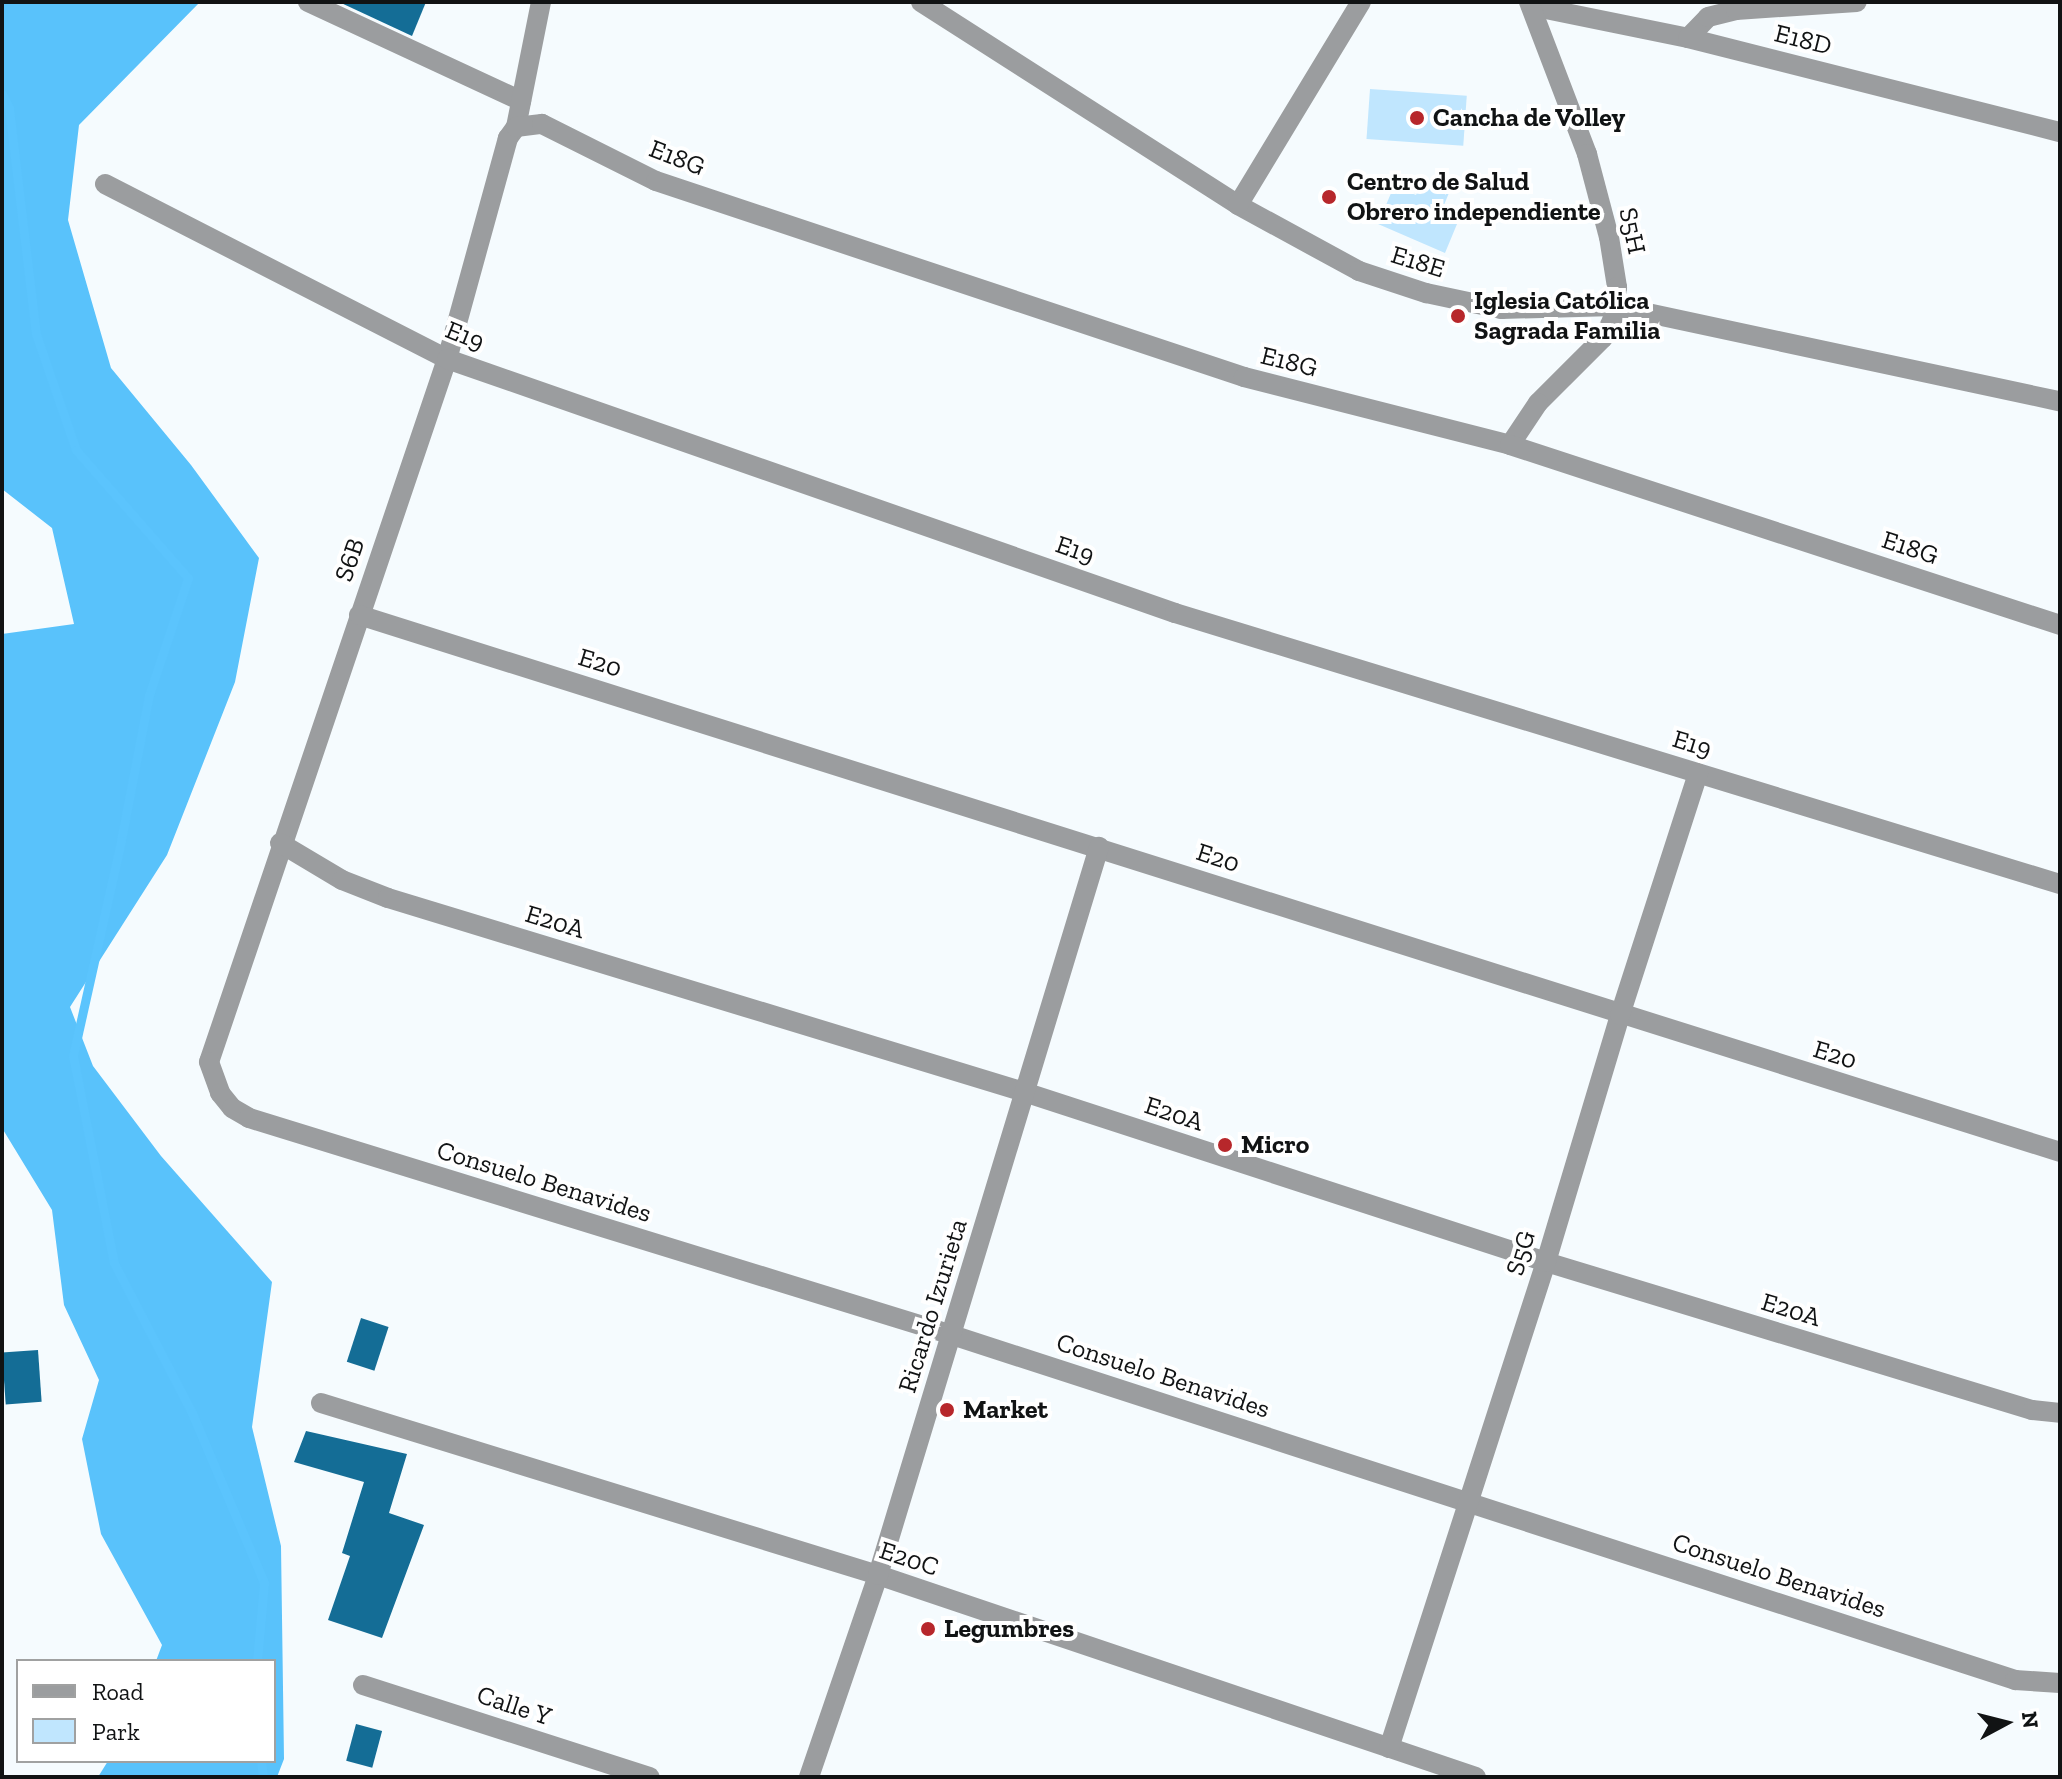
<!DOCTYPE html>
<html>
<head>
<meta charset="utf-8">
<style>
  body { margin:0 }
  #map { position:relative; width:2062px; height:1779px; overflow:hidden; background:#f5fbfe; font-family:"Zilla Slab",serif }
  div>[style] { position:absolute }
  .green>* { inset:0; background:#c0e6fe; transform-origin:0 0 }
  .forest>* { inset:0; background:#59c2fb }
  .stream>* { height:9px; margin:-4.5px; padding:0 4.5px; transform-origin:4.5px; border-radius:4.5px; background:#5bc4fd }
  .building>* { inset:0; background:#146d96; transform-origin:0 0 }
  .minor>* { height:20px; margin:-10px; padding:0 10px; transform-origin:10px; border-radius:10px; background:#9b9d9f }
  .tertiary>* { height:20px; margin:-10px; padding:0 10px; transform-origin:10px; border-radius:10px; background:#9b9d9f }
  .dots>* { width:22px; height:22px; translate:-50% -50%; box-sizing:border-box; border:4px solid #fff; border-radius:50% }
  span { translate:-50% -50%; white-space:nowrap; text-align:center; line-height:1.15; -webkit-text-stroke:8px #fff; paint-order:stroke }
  .street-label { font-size:26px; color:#111314 }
  .poi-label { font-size:26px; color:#111314; font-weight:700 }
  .left { translate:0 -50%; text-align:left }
  .frame { position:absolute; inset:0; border:4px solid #111314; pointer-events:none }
  .legend { position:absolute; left:16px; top:1659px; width:260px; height:104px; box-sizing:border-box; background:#fff; border:2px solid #a0a1a1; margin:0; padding:10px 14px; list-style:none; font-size:24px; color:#111314 }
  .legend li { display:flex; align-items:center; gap:16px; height:40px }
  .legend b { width:40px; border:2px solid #a0a1a1 }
  .north { position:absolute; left:1966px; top:1683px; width:80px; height:80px; -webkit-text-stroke:6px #fff; paint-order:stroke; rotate:83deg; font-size:22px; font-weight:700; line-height:32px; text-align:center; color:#111314 }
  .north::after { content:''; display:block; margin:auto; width:28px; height:36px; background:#111314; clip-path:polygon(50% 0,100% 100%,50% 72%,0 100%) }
</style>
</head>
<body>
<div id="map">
  <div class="green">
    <i style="left:1370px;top:89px;width:97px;height:50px;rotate:4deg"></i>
    <i style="clip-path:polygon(1423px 177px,1451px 188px,1444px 205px,1462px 212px,1445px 253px,1378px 224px,1394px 186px,1416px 195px)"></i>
  </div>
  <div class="forest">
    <i style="clip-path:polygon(2px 2px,200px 2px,79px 125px,68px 220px,111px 368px,191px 465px,259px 558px,235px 682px,167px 855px,70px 1007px,93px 1066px,161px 1156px,272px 1282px,252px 1427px,281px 1546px,284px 1759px,277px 1777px,98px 1777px,108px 1761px,274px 1761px,274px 1661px,156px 1661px,162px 1645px,101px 1534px,82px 1439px,99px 1380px,64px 1305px,52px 1210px,2px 1128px,2px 634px,74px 624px,52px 528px,2px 489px)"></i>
  </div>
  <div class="stream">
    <i style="left:2px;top:94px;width:16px;rotate:63deg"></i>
    <i style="left:9px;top:108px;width:228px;rotate:83.2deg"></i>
    <i style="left:36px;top:334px;width:123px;rotate:71deg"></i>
    <i style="left:76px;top:450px;width:170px;rotate:48.8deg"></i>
    <i style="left:188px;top:578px;width:123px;rotate:108.4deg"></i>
    <i style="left:149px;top:695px;width:149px;rotate:100.9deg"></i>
    <i style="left:121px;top:841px;width:220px;rotate:102.6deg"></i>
    <i style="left:73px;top:1056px;width:211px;rotate:78.8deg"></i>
    <i style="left:114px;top:1263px;width:169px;rotate:62.5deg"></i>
    <i style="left:192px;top:1413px;width:185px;rotate:67deg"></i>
    <i style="left:264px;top:1583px;width:78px;rotate:95.1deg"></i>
    <i style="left:261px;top:1761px;width:16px;rotate:83deg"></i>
  </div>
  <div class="building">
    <i style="clip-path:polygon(339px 2px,426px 2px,412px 36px)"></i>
    <i style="left:361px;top:1318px;width:29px;height:46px;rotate:18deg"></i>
    <i style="left:38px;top:1350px;width:52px;height:36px;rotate:86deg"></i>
    <i style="clip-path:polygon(306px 1431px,407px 1454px,389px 1513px,424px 1525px,382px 1638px,328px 1620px,350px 1556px,342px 1553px,364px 1482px,294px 1462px)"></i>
    <i style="left:356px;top:1724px;width:27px;height:38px;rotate:15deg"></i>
  </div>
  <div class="minor">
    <i style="left:308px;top:2px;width:235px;rotate:24.9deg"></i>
    <i style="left:541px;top:2px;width:127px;rotate:101.3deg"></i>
    <i style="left:516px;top:127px;width:14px;rotate:126deg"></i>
    <i style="left:508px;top:138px;width:229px;rotate:105.4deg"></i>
    <i style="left:447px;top:359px;width:742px;rotate:108.7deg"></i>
    <i style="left:209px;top:1062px;width:33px;rotate:70deg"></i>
    <i style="left:220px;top:1093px;width:19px;rotate:51deg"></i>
    <i style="left:232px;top:1108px;width:20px;rotate:30deg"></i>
    <i style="left:249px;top:1118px;width:736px;rotate:17.15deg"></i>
    <i style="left:952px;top:1335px;width:1118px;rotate:17.98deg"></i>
    <i style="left:2015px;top:1680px;width:45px;rotate:3.8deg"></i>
    <i style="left:921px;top:2px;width:376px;rotate:32.6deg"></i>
    <i style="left:1238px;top:205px;width:138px;rotate:28.6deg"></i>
    <i style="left:1359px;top:271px;width:71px;rotate:18.2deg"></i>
    <i style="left:1426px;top:293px;width:77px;rotate:12deg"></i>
    <i style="left:1501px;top:309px;width:114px;rotate:-1.5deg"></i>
    <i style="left:1615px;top:306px;width:455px;rotate:12.1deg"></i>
    <i style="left:1531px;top:6px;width:160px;rotate:11.5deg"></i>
    <i style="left:1688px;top:38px;width:384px;rotate:14.2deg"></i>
    <i style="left:1688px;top:38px;width:29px;rotate:-46deg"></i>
    <i style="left:1708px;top:17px;width:29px;rotate:-14deg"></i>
    <i style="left:1736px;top:10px;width:121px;rotate:-3.8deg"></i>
    <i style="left:516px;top:127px;width:26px;rotate:-7deg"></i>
    <i style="left:542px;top:124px;width:127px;rotate:26.6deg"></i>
    <i style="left:656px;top:181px;width:620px;rotate:18.43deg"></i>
    <i style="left:1244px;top:377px;width:275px;rotate:14.3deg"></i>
    <i style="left:105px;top:184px;width:384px;rotate:27.1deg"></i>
    <i style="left:447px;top:359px;width:771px;rotate:19.23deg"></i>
    <i style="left:1175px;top:613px;width:926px;rotate:17.03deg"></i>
    <i style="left:1238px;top:205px;width:237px;rotate:-58.8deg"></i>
    <i style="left:359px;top:615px;width:1784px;rotate:17.52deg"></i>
    <i style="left:280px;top:843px;width:72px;rotate:30.8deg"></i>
    <i style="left:342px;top:880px;width:49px;rotate:21.4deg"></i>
    <i style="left:388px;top:898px;width:665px;rotate:16.96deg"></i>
    <i style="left:1024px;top:1092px;width:549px;rotate:18.04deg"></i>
    <i style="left:1546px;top:1262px;width:508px;rotate:16.94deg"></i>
    <i style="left:2032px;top:1410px;width:28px;rotate:6deg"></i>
    <i style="left:321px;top:1403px;width:583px;rotate:17.16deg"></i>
    <i style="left:878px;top:1575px;width:631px;rotate:18.66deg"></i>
    <i style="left:363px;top:1685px;width:301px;rotate:17.8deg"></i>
    <i style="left:1389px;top:1748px;width:511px;rotate:-72.1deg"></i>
    <i style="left:1546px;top:1262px;width:258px;rotate:-73.3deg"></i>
    <i style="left:1620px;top:1015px;width:254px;rotate:-72.1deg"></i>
    <i style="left:809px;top:1777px;width:213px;rotate:-71.1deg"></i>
    <i style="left:878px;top:1575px;width:761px;rotate:-73.11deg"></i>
  </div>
  <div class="tertiary">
    <i style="left:1529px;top:2px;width:163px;rotate:69.1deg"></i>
    <i style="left:1587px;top:154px;width:86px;rotate:75.2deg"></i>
    <i style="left:1609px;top:237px;width:51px;rotate:80.9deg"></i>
    <i style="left:1617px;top:287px;width:34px;rotate:98deg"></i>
    <i style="left:1612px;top:321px;width:19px;rotate:118deg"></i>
    <i style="left:1603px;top:338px;width:92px;rotate:135deg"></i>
    <i style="left:1538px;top:403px;width:50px;rotate:123.7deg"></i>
    <i style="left:1510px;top:445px;width:579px;rotate:18.12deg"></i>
  </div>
  <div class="dots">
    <i style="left:1417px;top:118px;background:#b7272b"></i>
    <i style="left:1329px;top:197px;background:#b7272b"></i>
    <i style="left:1458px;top:316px;background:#b7272b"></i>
    <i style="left:1225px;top:1145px;background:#b7272b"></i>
    <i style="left:947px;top:1410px;background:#b7272b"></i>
    <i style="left:928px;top:1629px;background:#b7272b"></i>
  </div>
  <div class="street-label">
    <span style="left:1803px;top:40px;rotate:14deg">E18D</span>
    <span style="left:677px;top:158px;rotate:21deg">E18G</span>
    <span style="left:1632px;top:231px;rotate:78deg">S5H</span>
    <span style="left:1418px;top:262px;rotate:17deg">E18E</span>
    <span style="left:465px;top:336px;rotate:22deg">E19</span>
    <span style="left:1289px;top:362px;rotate:14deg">E18G</span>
    <span style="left:1910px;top:548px;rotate:18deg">E18G</span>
    <span style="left:1075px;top:550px;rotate:19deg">E19</span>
    <span style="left:350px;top:560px;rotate:-71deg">S6B</span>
    <span style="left:600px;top:663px;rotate:17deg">E20</span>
    <span style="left:1692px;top:744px;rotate:17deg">E19</span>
    <span style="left:1218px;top:858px;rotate:18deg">E20</span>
    <span style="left:555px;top:922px;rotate:17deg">E20A</span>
    <span style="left:1835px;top:1055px;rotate:17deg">E20</span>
    <span style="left:1174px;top:1114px;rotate:18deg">E20A</span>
    <span style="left:544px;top:1182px;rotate:17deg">Consuelo Benavides</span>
    <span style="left:1521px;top:1253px;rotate:-73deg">S5G</span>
    <span style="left:933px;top:1306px;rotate:-73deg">Ricardo Izurieta</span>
    <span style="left:1791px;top:1310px;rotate:17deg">E20A</span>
    <span style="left:1163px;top:1376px;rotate:18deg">Consuelo Benavides</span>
    <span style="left:909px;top:1559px;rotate:18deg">E20C</span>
    <span style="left:1779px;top:1576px;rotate:18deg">Consuelo Benavides</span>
    <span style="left:514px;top:1706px;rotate:18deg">Calle Y</span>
  </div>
  <div class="poi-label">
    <span class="left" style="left:1433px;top:118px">Cancha de Volley</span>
    <span class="left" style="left:1347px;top:197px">Centro de Salud<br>Obrero independiente</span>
    <span class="left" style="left:1474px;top:316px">Iglesia Católica<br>Sagrada Familia</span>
    <span class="left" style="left:1241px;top:1145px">Micro</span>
    <span class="left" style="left:963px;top:1410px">Market</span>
    <span class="left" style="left:944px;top:1629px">Legumbres</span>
  </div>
  <div class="frame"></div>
  <ul class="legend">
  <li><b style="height:10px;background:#9b9d9f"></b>Road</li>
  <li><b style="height:22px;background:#c0e6fe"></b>Park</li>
  </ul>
  <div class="north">N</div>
</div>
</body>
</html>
